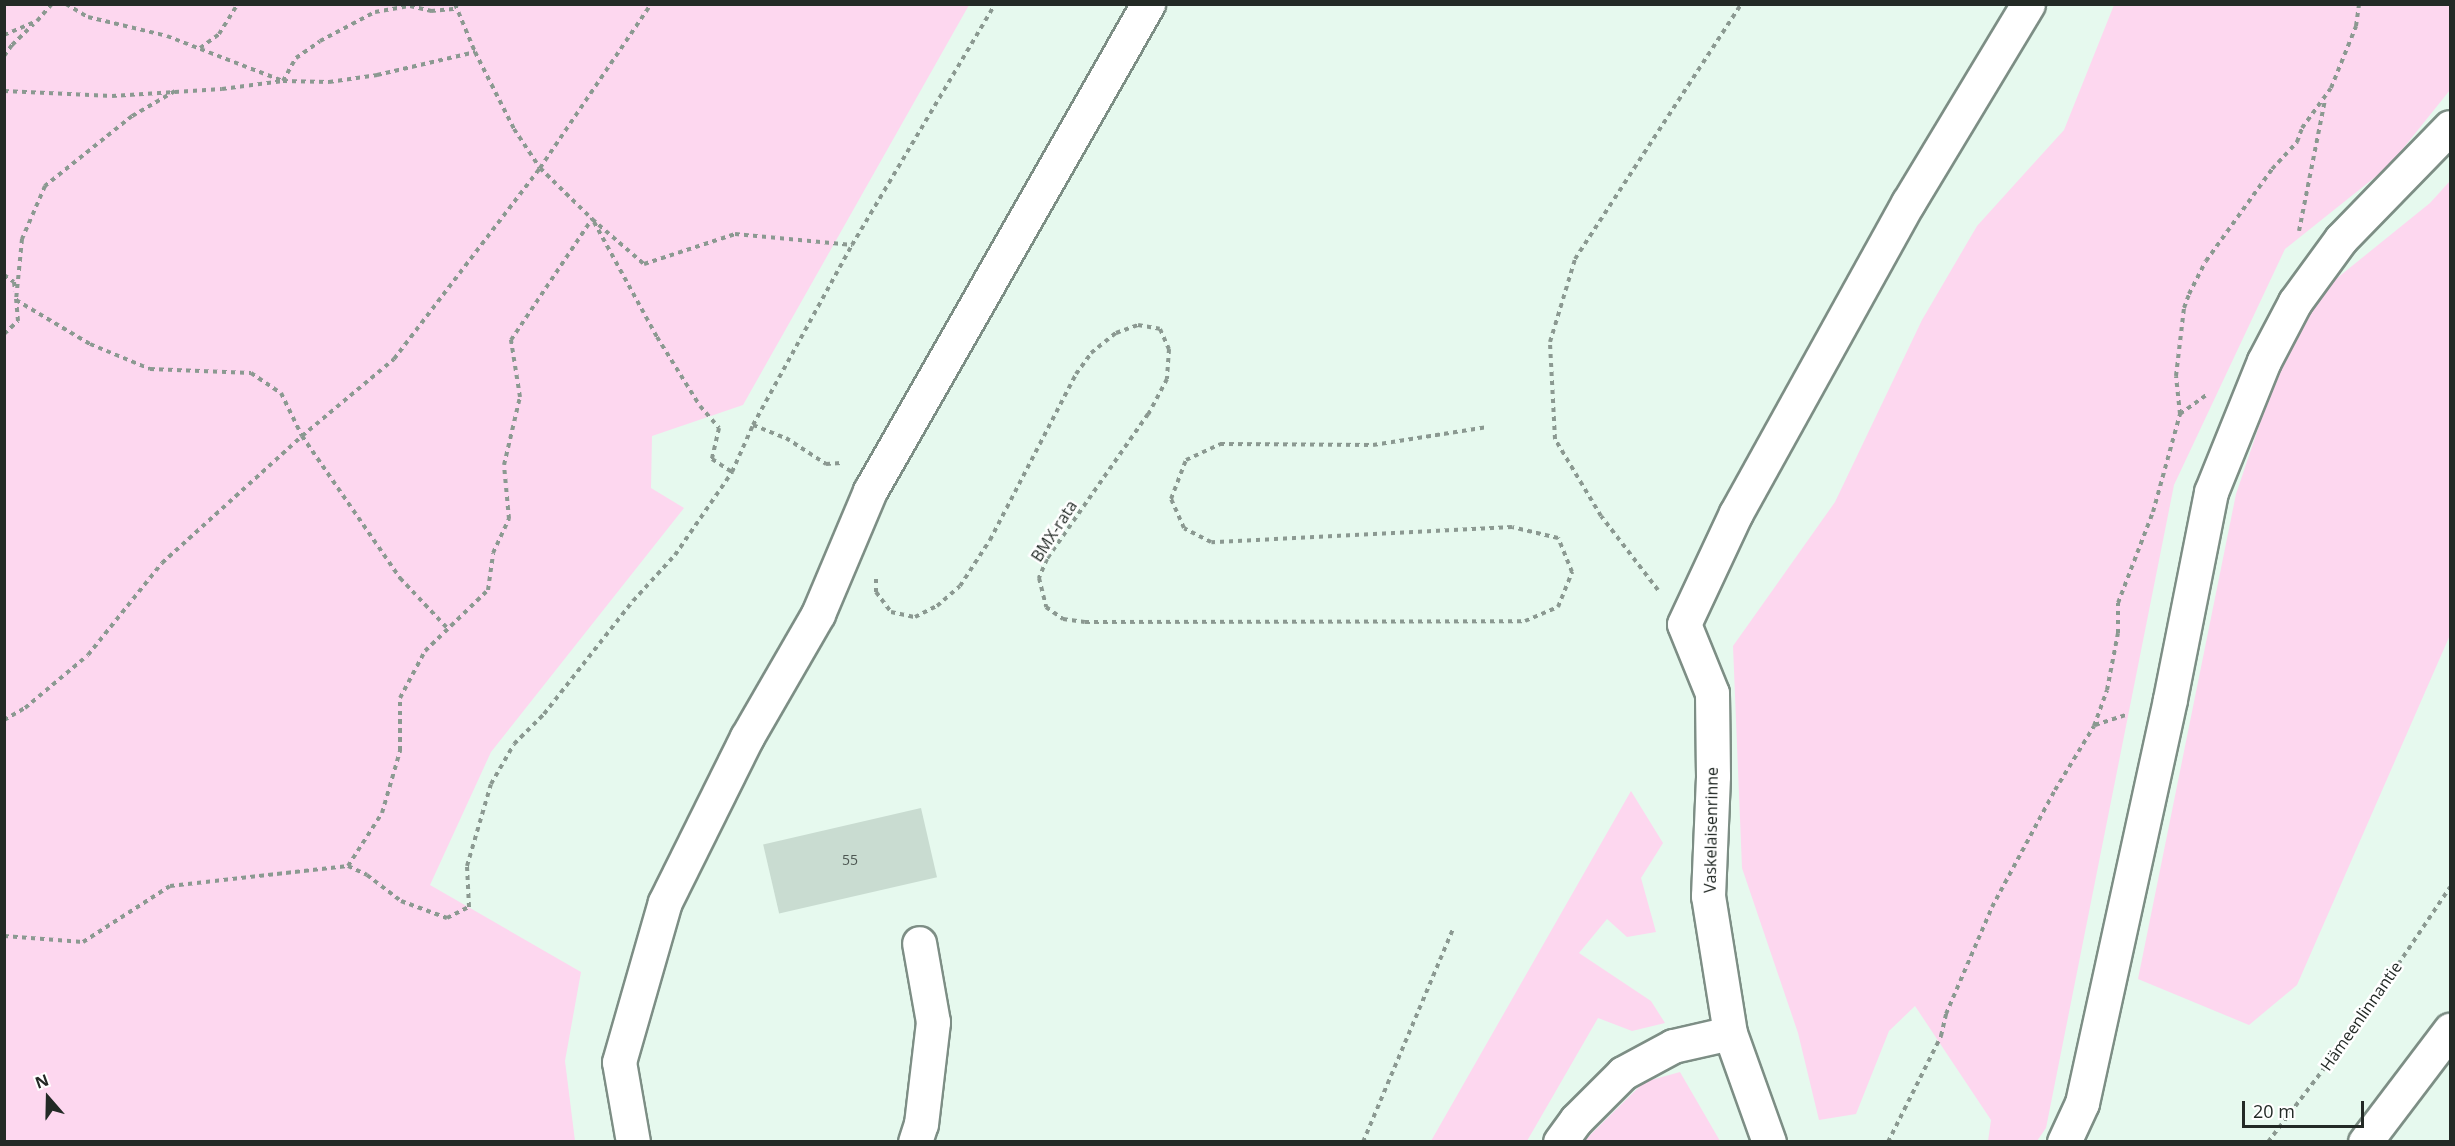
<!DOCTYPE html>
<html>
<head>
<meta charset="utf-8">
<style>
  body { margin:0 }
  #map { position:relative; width:2455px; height:1146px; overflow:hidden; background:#e6f9ee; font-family:"Open Sans",sans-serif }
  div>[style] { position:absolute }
  .green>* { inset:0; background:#fdd7ef }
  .building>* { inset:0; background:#c9dcd1; transform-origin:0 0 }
  .path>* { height:4px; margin-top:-2px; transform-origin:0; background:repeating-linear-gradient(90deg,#8b9991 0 4.5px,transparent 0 9px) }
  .roads { filter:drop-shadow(2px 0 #7d8e85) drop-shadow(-2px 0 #7d8e85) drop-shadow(0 2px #7d8e85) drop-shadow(0 -2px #7d8e85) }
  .minor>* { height:33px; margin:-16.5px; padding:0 16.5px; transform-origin:16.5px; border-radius:16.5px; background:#fff }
  .major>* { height:33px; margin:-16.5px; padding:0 16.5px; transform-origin:16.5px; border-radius:16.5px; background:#fff }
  span { translate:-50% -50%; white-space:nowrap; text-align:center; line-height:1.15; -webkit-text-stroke:5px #fff; paint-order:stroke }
  .number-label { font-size:14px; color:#4c5651 }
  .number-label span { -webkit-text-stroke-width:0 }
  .street-label { font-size:16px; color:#232a26 }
  .frame { position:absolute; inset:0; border:6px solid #232a26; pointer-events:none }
  .north { position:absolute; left:18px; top:1068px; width:60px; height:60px; -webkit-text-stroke:4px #fff; paint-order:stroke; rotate:340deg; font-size:16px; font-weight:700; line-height:24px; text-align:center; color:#232a26 }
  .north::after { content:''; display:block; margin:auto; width:21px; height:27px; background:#232a26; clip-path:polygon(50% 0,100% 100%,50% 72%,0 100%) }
  .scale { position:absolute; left:2242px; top:1101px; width:122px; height:27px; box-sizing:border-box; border:3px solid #232a26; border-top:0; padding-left:8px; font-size:18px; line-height:21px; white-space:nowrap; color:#232a26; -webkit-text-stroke:4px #fff; paint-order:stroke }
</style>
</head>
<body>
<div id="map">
  <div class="green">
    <i style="clip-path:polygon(5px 4px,969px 5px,743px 405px,652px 436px,651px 488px,684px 508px,491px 752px,430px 885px,581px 972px,565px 1061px,575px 1141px,5px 1141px)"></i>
    <i style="clip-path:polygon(2114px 5px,2450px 5px,2450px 90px,2389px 166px,2285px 249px,2174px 485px,2046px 1128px,2037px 1141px,1988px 1141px,1991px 1120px,1915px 1006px,1889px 1031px,1856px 1114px,1819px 1120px,1798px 1033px,1742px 868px,1733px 646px,1835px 502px,1922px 320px,1977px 226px,2064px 130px)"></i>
    <i style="clip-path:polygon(2450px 181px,2450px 635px,2297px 985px,2249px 1025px,2138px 979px,2236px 494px,2287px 343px,2326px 287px,2430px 203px)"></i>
    <i style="clip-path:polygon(1631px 791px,1663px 843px,1641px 878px,1656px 932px,1627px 937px,1607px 919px,1579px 953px,1651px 1001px,1665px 1023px,1632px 1031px,1598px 1018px,1527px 1141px,1431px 1141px)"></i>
    <i style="clip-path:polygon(1680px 1072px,1720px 1141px,1584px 1141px,1644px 1082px)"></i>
  </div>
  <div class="building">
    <i style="left:921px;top:808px;width:71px;height:162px;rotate:77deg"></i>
  </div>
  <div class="path">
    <i style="left:66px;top:4px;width:26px;rotate:31deg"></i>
    <i style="left:88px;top:17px;width:81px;rotate:13.5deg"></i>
    <i style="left:167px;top:36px;width:124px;rotate:21.2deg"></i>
    <i style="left:455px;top:4px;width:52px;rotate:67.4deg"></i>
    <i style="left:475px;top:52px;width:86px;rotate:63.1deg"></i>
    <i style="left:514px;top:129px;width:47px;rotate:56.3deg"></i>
    <i style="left:540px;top:168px;width:73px;rotate:44.4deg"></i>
    <i style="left:592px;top:219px;width:69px;rotate:40.9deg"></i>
    <i style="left:644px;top:264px;width:96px;rotate:-18.2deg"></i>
    <i style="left:735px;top:234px;width:118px;rotate:5.4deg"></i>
    <i style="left:4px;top:35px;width:36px;rotate:-23deg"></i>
    <i style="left:37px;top:21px;width:23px;rotate:-49deg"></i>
    <i style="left:200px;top:48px;width:24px;rotate:-36deg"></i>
    <i style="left:219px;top:34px;width:36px;rotate:-58deg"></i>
    <i style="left:4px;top:56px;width:14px;rotate:-54deg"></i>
    <i style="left:12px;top:45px;width:30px;rotate:-44deg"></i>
    <i style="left:283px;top:81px;width:26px;rotate:-61deg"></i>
    <i style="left:296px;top:58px;width:29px;rotate:-35deg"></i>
    <i style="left:320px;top:41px;width:62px;rotate:-27.8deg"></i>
    <i style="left:375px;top:12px;width:36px;rotate:-10deg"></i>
    <i style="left:410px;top:6px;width:22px;rotate:13deg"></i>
    <i style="left:431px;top:11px;width:25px;rotate:-5deg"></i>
    <i style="left:4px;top:91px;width:108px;rotate:2.7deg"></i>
    <i style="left:112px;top:96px;width:110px;rotate:-3.6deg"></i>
    <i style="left:222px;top:89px;width:62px;rotate:-7.5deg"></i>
    <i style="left:283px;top:81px;width:46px;rotate:1.2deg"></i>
    <i style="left:329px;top:82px;width:49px;rotate:-8.3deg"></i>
    <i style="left:377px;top:75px;width:101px;rotate:-13.2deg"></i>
    <i style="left:175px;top:91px;width:50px;rotate:149.8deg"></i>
    <i style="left:132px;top:116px;width:112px;rotate:141.2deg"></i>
    <i style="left:45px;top:186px;width:58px;rotate:113.5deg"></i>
    <i style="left:22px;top:239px;width:61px;rotate:95.6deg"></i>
    <i style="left:16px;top:300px;width:86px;rotate:30.7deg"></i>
    <i style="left:90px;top:344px;width:65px;rotate:22.6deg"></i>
    <i style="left:150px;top:369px;width:101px;rotate:2.3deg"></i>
    <i style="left:251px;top:373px;width:36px;rotate:34deg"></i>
    <i style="left:281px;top:393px;width:48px;rotate:64deg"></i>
    <i style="left:302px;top:436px;width:173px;rotate:55.4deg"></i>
    <i style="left:400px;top:578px;width:71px;rotate:46.7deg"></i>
    <i style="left:594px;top:222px;width:131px;rotate:61.3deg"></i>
    <i style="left:657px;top:337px;width:81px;rotate:58.1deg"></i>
    <i style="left:700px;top:406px;width:29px;rotate:49deg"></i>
    <i style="left:719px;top:428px;width:32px;rotate:103deg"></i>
    <i style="left:712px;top:459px;width:24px;rotate:33deg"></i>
    <i style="left:2299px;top:231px;width:134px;rotate:-78.8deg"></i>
    <i style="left:4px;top:275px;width:12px;rotate:35deg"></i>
    <i style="left:14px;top:282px;width:9px;rotate:84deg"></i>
    <i style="left:4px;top:334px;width:19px;rotate:-43deg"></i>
    <i style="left:18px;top:321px;width:23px;rotate:-95deg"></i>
    <i style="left:2180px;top:414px;width:34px;rotate:-36deg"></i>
    <i style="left:753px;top:425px;width:35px;rotate:22deg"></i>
    <i style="left:786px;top:438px;width:48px;rotate:33deg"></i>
    <i style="left:826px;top:464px;width:15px;rotate:-4deg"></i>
    <i style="left:876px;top:579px;width:13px;rotate:90deg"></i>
    <i style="left:876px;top:592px;width:25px;rotate:53deg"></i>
    <i style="left:891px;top:612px;width:25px;rotate:12deg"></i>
    <i style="left:915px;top:617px;width:25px;rotate:-27deg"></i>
    <i style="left:937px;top:606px;width:30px;rotate:-41deg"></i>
    <i style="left:960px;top:586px;width:55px;rotate:-56.9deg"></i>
    <i style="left:990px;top:540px;width:187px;rotate:-62.6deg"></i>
    <i style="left:1076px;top:374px;width:26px;rotate:-54deg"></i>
    <i style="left:1091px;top:353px;width:32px;rotate:-39deg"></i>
    <i style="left:1116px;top:333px;width:23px;rotate:-20deg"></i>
    <i style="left:1138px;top:325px;width:22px;rotate:10deg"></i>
    <i style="left:1160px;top:329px;width:22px;rotate:66deg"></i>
    <i style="left:1169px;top:349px;width:30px;rotate:94deg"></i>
    <i style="left:1167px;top:379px;width:40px;rotate:118deg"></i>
    <i style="left:1148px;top:414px;width:177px;rotate:124.9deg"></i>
    <i style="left:1047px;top:559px;width:21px;rotate:113deg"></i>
    <i style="left:1039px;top:578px;width:30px;rotate:76deg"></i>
    <i style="left:1046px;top:607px;width:21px;rotate:35deg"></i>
    <i style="left:1063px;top:619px;width:22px;rotate:8deg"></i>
    <i style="left:1085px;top:622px;width:440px;rotate:-0.1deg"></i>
    <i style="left:1525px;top:621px;width:36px;rotate:-23deg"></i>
    <i style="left:1558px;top:607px;width:38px;rotate:-68deg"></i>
    <i style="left:1572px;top:572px;width:37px;rotate:-112deg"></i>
    <i style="left:1558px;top:538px;width:47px;rotate:-166.6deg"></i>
    <i style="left:1512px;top:527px;width:301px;rotate:177.1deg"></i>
    <i style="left:1211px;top:542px;width:30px;rotate:-153deg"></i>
    <i style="left:1184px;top:528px;width:32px;rotate:-114deg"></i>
    <i style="left:1171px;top:499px;width:42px;rotate:-69deg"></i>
    <i style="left:1186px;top:460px;width:38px;rotate:-25deg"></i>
    <i style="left:1220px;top:444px;width:153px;rotate:0.4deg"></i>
    <i style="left:1373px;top:445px;width:116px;rotate:-8.9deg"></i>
    <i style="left:1658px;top:590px;width:93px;rotate:-127.6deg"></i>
    <i style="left:1601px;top:516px;width:90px;rotate:-120.9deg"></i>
    <i style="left:1555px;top:439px;width:97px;rotate:-93deg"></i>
    <i style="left:1550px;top:342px;width:87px;rotate:-73.2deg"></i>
    <i style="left:1575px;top:259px;width:304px;rotate:-56.9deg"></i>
    <i style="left:4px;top:720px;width:24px;rotate:-30deg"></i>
    <i style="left:25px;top:708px;width:82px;rotate:-40.1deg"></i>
    <i style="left:88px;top:655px;width:118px;rotate:-51.2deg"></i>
    <i style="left:162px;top:563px;width:189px;rotate:-42.2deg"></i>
    <i style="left:302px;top:436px;width:120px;rotate:-39.9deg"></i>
    <i style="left:394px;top:359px;width:240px;rotate:-52.6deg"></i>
    <i style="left:540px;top:168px;width:198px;rotate:-55.9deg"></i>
    <i style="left:2095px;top:725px;width:35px;rotate:-18deg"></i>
    <i style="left:348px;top:866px;width:21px;rotate:25deg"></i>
    <i style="left:367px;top:875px;width:43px;rotate:37.4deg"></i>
    <i style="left:401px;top:901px;width:49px;rotate:20.3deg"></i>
    <i style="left:447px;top:918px;width:25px;rotate:-27deg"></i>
    <i style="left:469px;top:907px;width:41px;rotate:-92.8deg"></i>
    <i style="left:467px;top:866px;width:85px;rotate:-73.7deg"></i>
    <i style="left:491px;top:784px;width:46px;rotate:-60.1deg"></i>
    <i style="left:514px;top:744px;width:42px;rotate:-45deg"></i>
    <i style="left:544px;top:714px;width:144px;rotate:-51.8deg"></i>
    <i style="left:633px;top:601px;width:62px;rotate:-47.6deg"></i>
    <i style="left:675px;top:555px;width:101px;rotate:-55.5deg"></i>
    <i style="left:732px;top:472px;width:51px;rotate:-65.9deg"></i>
    <i style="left:753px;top:425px;width:205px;rotate:-61.2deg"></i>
    <i style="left:852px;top:245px;width:280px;rotate:-59.3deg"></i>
    <i style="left:4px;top:936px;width:79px;rotate:4.3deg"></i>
    <i style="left:83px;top:942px;width:103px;rotate:-32.8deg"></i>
    <i style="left:170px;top:886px;width:179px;rotate:-6.4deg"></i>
    <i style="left:348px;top:866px;width:63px;rotate:-57.3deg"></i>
    <i style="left:382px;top:813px;width:65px;rotate:-73.8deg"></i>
    <i style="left:400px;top:751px;width:53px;rotate:-90deg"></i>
    <i style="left:400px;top:698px;width:53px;rotate:-62deg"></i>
    <i style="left:425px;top:651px;width:88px;rotate:-44.1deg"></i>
    <i style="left:488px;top:590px;width:37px;rotate:-82deg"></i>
    <i style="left:493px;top:553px;width:38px;rotate:-65deg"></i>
    <i style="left:509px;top:519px;width:54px;rotate:-95.3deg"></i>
    <i style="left:504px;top:465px;width:70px;rotate:-76.8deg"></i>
    <i style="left:520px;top:397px;width:58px;rotate:-99deg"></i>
    <i style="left:511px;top:340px;width:146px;rotate:-56.2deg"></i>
    <i style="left:1363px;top:1142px;width:231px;rotate:-67.1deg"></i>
    <i style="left:1888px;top:1142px;width:119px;rotate:-63.4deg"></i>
    <i style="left:1941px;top:1036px;width:23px;rotate:-77deg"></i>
    <i style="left:1946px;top:1014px;width:116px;rotate:-66.7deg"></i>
    <i style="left:1992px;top:907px;width:133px;rotate:-61.7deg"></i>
    <i style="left:2055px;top:790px;width:75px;rotate:-58.6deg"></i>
    <i style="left:2094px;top:726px;width:38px;rotate:-70deg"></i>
    <i style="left:2107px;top:690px;width:58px;rotate:-79.1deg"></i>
    <i style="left:2118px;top:633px;width:30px;rotate:-90deg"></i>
    <i style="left:2118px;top:603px;width:97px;rotate:-69deg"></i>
    <i style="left:2153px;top:512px;width:102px;rotate:-74.6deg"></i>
    <i style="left:2180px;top:414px;width:38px;rotate:-96deg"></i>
    <i style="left:2176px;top:376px;width:68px;rotate:-83.3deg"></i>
    <i style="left:2184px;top:308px;width:15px;rotate:-70deg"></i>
    <i style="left:2189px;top:294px;width:37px;rotate:-63deg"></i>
    <i style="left:2206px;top:261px;width:113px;rotate:-54.3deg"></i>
    <i style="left:2272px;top:169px;width:37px;rotate:-47deg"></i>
    <i style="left:2297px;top:142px;width:15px;rotate:-70deg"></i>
    <i style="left:2302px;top:128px;width:49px;rotate:-54.1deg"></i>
    <i style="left:2331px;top:88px;width:67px;rotate:-68deg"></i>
    <i style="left:2356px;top:26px;width:22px;rotate:-82deg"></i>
    <i style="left:2268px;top:1142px;width:148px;rotate:-52.7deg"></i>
    <i style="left:2358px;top:1024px;width:165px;rotate:-56.1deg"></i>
  </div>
  <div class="roads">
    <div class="minor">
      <i style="left:633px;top:1142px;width:81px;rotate:-99.9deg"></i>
      <i style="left:619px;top:1062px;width:166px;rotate:-74deg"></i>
      <i style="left:665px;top:902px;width:184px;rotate:-63.6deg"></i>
      <i style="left:747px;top:737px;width:142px;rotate:-60deg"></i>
      <i style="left:818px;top:614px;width:134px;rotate:-67.1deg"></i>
      <i style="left:870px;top:491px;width:561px;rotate:-60.28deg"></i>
      <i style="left:915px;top:1142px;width:19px;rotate:-72deg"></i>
      <i style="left:921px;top:1124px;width:103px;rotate:-83.3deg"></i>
      <i style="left:933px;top:1022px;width:80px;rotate:-100deg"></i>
      <i style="left:1560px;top:1142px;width:27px;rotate:-54deg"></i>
      <i style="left:1576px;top:1120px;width:66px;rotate:-45deg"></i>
      <i style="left:1623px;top:1073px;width:57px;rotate:-28.4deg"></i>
      <i style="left:1673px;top:1046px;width:58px;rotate:-12.8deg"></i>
      <i style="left:1769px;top:1142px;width:116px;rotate:-109.7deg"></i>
      <i style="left:1730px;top:1033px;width:139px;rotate:-99.1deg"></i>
      <i style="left:1708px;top:896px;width:120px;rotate:-87.6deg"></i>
      <i style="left:1713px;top:776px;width:83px;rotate:-90.7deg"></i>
      <i style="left:1712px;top:693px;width:74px;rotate:-112.1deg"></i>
      <i style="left:1684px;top:624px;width:123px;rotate:-64.9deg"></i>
      <i style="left:1736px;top:513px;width:355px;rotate:-61deg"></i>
      <i style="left:1908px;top:203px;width:232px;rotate:-58.9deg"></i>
      <i style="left:2064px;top:1142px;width:43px;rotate:-65.2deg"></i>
      <i style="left:2082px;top:1103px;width:413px;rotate:-77.7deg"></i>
      <i style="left:2170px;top:699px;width:211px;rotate:-78.8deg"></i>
      <i style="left:2211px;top:492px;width:141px;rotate:-68deg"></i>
      <i style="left:2264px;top:361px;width:67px;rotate:-62.3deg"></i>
      <i style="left:2295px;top:302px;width:78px;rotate:-53.9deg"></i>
      <i style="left:2341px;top:239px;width:156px;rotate:-45.8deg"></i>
    </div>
    <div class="major">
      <i style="left:2365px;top:1142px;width:141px;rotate:-52.8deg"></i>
    </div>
  </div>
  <div class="number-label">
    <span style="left:850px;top:860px">55</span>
  </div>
  <div class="street-label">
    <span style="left:1054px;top:531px;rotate:-57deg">BMX-rata</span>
    <span style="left:1711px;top:830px;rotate:-89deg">Vaskelaisenrinne</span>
    <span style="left:2361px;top:1016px;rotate:-55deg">Hämeenlinnantie</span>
  </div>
  <div class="frame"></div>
  <div class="north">N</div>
  <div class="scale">20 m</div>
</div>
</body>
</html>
